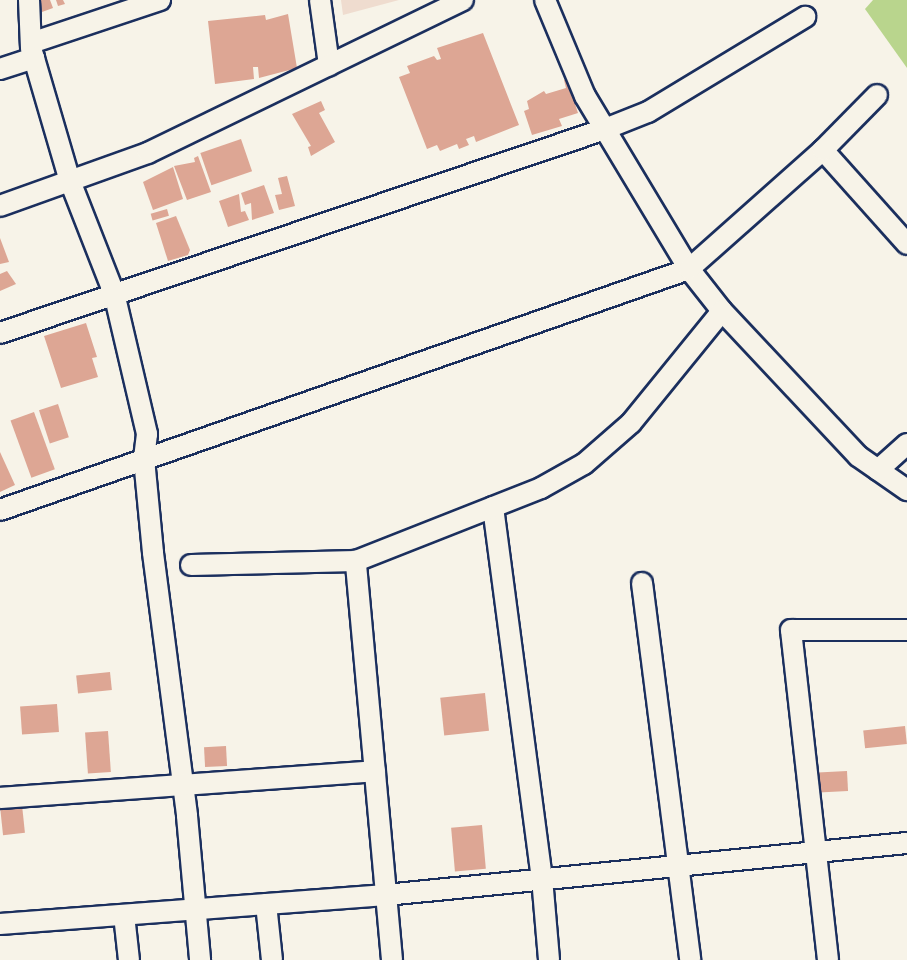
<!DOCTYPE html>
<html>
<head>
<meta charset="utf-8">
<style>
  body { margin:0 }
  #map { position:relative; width:907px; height:960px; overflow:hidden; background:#f7f3e8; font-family:"Balsamiq Sans",sans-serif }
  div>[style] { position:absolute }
  .built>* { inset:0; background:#efdccf }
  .green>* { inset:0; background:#b9d58d }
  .building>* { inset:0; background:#dda694; transform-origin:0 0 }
  .roads { filter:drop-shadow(2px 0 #1b2f5e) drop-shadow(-2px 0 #1b2f5e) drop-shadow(0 2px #1b2f5e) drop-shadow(0 -2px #1b2f5e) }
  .minor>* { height:20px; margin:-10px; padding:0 10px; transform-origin:10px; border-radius:10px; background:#f7f3e8 }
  span { translate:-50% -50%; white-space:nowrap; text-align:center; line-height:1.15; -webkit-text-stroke:4.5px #f7f3e8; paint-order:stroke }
</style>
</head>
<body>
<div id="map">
  <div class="built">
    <i style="clip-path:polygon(341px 0,399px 0,343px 15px)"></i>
  </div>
  <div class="green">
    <i style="clip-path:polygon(873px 0,907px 0,907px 68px,865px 9px)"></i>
  </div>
  <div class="building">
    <i style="clip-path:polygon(37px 0,50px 0,53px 8px,42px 12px)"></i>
    <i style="clip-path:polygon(56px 0,63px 0,65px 4px,58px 6px)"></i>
    <i style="clip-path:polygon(288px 14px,297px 68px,259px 78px,258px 67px,253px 67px,254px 79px,215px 84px,208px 21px,265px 15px,266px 20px)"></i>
    <i style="clip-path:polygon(483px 33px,519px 125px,476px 142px,474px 136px,466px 139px,469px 145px,459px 149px,457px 144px,440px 151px,437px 145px,427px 149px,399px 77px,410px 73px,407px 66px,434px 56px,437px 60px,441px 59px,437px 48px)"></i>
    <i style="clip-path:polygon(572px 77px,580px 102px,575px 104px,578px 113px,559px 119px,562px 126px,532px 135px,524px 111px,529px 109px,527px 101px,544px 91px,546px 94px,566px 88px,564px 80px)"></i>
    <i style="clip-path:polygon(321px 101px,325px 110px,319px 113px,335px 142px,311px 156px,308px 147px,311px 146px,292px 114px)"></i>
    <i style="left:241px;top:139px;width:34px;height:43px;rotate:71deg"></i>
    <i style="clip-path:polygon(198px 156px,211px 192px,187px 200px,174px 166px,195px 162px,194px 158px)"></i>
    <i style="clip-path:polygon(173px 167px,183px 199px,153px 210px,143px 182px)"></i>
    <i style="clip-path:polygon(287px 176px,295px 206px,279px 210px,275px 195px,282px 194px,278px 178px)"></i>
    <i style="clip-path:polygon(264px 185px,274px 213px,252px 220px,251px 203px,245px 205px,241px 193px)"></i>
    <i style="clip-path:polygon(239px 194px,241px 212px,245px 211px,249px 220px,228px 227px,219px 201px)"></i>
    <i style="left:167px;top:209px;width:7px;height:17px;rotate:74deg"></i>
    <i style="clip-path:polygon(176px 216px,190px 250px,188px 255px,168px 261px,156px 223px)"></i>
    <i style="clip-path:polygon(0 238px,9px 262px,0 264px)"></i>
    <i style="clip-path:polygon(7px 271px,16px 284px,0 291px,0 274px)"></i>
    <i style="clip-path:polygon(86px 323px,97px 357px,92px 358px,98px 377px,61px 388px,44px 336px)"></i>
    <i style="left:58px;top:404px;width:35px;height:20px;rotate:72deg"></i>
    <i style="left:34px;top:412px;width:61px;height:25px;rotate:70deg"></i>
    <i style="clip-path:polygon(0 452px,15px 485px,0 492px)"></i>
    <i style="left:110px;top:672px;width:18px;height:34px;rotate:84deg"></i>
    <i style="left:485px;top:693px;width:38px;height:45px;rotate:84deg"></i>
    <i style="left:57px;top:704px;width:28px;height:37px;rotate:86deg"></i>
    <i style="left:905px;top:726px;width:18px;height:42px;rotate:84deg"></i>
    <i style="left:108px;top:731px;width:41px;height:23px;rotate:86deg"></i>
    <i style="left:226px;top:746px;width:20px;height:22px;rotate:87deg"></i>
    <i style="left:847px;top:771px;width:20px;height:34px;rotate:87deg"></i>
    <i style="left:22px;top:805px;width:28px;height:22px;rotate:84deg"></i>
    <i style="left:482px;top:825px;width:44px;height:31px;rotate:85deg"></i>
  </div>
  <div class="roads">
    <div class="minor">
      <i style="left:29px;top:0;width:48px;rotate:87.6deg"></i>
      <i style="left:31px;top:48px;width:139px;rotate:73.7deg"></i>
      <i style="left:70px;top:181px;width:120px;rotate:68.6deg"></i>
      <i style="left:114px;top:293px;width:145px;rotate:76.8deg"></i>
      <i style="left:147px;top:434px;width:25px;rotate:97deg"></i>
      <i style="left:144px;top:459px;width:94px;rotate:84.5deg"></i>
      <i style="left:153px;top:553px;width:265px;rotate:82.6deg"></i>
      <i style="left:187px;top:816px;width:145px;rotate:84.8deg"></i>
      <i style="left:320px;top:0;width:66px;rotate:82.1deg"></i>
      <i style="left:545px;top:0;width:104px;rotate:67.4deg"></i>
      <i style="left:585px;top:96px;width:202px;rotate:59deg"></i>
      <i style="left:689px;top:269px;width:53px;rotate:51.8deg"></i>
      <i style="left:722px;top:311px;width:199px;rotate:46.8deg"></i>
      <i style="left:858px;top:456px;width:60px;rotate:34.8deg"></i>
      <i style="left:31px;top:43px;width:136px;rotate:-18.4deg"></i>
      <i style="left:0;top:69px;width:36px;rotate:-18deg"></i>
      <i style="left:823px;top:150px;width:126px;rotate:48.2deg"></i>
      <i style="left:0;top:206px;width:157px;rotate:-19.7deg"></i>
      <i style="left:148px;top:153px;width:350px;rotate:-25.9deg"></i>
      <i style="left:0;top:333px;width:638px;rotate:-18.63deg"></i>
      <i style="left:605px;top:129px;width:46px;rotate:-21.6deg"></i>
      <i style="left:648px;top:112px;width:184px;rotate:-31.2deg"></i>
      <i style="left:878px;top:470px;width:39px;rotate:-42deg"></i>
      <i style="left:493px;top:507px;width:374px;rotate:82.5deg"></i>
      <i style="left:542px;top:878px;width:82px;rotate:85.1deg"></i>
      <i style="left:0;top:510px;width:730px;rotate:-19.28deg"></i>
      <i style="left:689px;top:269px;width:179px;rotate:-41.6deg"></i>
      <i style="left:823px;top:150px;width:77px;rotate:-45.5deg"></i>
      <i style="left:191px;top:565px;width:165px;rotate:-1.4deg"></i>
      <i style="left:642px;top:583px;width:380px;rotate:82.7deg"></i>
      <i style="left:0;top:798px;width:376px;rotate:-4.1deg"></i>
      <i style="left:266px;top:904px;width:56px;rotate:83.9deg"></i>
      <i style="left:124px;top:915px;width:45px;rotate:83.7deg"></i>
      <i style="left:0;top:924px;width:387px;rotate:-4.3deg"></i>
      <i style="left:386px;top:895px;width:524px;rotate:-5.7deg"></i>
      <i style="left:392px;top:960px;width:401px;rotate:-95.2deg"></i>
      <i style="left:356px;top:561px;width:199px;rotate:-21.5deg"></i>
      <i style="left:541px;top:488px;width:49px;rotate:-29.2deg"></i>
      <i style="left:584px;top:464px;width:62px;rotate:-41.1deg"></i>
      <i style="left:631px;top:423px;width:144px;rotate:-50.9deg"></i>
      <i style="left:828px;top:960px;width:332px;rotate:-96.4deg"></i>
      <i style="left:791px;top:630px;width:116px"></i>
    </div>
  </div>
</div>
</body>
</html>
